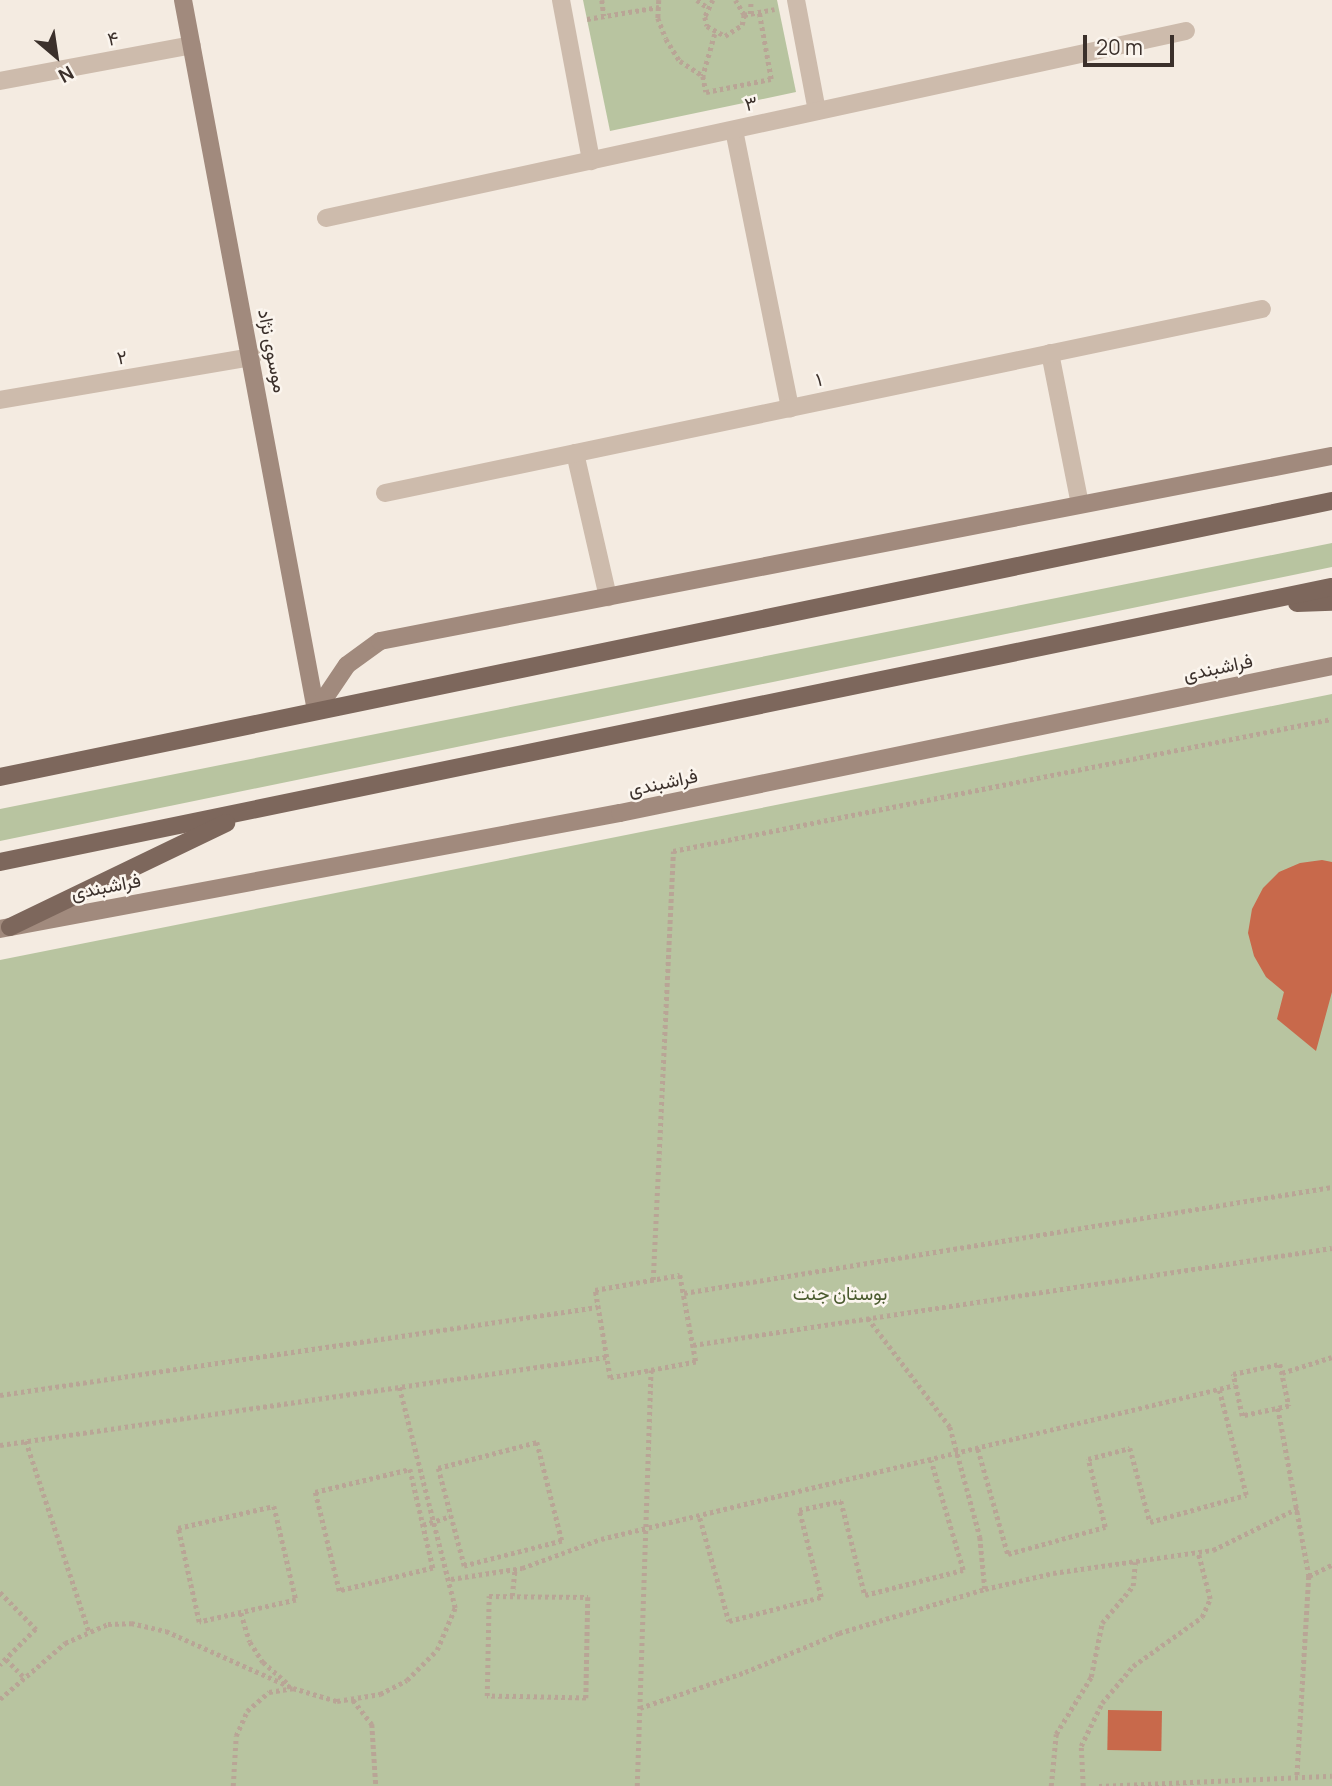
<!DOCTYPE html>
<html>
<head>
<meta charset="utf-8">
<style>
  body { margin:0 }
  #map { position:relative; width:1332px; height:1786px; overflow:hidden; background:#f4ebe1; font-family:Manrope,Vazirmatn,sans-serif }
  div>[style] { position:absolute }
  .green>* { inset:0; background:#b8c4a0 }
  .building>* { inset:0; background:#c8694b; transform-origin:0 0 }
  .path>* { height:4.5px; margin-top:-2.25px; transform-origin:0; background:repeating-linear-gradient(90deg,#b9a596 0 3.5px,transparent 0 7px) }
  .minor>* { height:18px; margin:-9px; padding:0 9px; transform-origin:9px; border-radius:9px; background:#cdbbac }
  .secondary>* { height:18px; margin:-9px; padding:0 9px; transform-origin:9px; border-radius:9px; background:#a18a7d }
  .primary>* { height:18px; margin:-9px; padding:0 9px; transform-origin:9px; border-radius:9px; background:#7d675c }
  span { translate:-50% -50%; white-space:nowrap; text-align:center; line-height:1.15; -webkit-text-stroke:5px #fbf5ee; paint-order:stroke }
  .street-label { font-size:19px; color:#3b302b }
  .park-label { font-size:19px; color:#4a5a2e }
  .north { position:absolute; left:21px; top:21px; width:70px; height:70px; -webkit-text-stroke:5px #fbf5ee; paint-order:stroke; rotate:151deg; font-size:19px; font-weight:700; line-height:28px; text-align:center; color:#3b302b }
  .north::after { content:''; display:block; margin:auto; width:24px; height:32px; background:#3b302b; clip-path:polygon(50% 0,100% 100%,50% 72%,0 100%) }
  .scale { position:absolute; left:1083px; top:35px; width:91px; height:32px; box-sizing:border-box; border:4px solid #3b302b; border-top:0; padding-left:9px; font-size:21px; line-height:24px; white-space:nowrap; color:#3b302b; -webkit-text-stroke:5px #fbf5ee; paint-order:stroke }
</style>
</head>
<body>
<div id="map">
  <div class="green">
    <i style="clip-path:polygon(583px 0,777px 0,796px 92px,610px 131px)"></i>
    <i style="clip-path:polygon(1332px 543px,1332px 567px,0 841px,0 809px)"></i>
    <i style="clip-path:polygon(1332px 694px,1332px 1786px,0 1786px,0 960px)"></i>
  </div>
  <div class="building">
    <i style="clip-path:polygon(1322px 860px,1332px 862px,1332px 992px,1316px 1051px,1277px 1019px,1284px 992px,1266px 977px,1254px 956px,1248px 933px,1252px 909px,1263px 888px,1279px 872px,1300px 863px)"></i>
    <i style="left:1108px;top:1710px;width:54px;height:40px;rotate:1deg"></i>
  </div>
  <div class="path">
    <i style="left:602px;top:0;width:16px;rotate:83deg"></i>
    <i style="left:659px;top:0;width:18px;rotate:93deg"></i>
    <i style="left:658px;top:18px;width:22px;rotate:69deg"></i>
    <i style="left:666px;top:39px;width:26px;rotate:58deg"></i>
    <i style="left:680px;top:61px;width:27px;rotate:33deg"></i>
    <i style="left:697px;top:0;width:12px;rotate:35deg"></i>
    <i style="left:713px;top:0;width:19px;rotate:115deg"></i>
    <i style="left:705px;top:17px;width:9px;rotate:77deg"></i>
    <i style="left:707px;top:26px;width:21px;rotate:29deg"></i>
    <i style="left:725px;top:36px;width:20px;rotate:-33deg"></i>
    <i style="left:742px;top:25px;width:10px;rotate:-79deg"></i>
    <i style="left:744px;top:15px;width:17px;rotate:-121deg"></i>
    <i style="left:750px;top:14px;width:14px;rotate:-86deg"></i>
    <i style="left:744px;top:15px;width:31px;rotate:-11deg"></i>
    <i style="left:587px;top:19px;width:73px;rotate:-9.5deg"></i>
    <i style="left:715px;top:34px;width:44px;rotate:105.9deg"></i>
    <i style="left:703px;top:76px;width:16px;rotate:79deg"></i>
    <i style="left:706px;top:92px;width:66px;rotate:-11.3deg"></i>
    <i style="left:771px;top:79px;width:68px;rotate:-100.2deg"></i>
    <i style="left:680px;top:1275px;width:88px;rotate:79.6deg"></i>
    <i style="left:696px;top:1362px;width:87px;rotate:169.5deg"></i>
    <i style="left:610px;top:1378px;width:89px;rotate:-99.7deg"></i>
    <i style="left:595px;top:1290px;width:86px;rotate:-10deg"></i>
    <i style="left:653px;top:1280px;width:429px;rotate:-87.3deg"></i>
    <i style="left:673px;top:851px;width:672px;rotate:-11.33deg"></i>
    <i style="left:684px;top:1293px;width:657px;rotate:-9.29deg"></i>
    <i style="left:868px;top:1318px;width:136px;rotate:53deg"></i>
    <i style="left:950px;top:1427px;width:114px;rotate:74.7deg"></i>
    <i style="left:980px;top:1537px;width:52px;rotate:84.5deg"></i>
    <i style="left:693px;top:1345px;width:646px;rotate:-8.63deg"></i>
    <i style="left:1280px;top:1364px;width:43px;rotate:77.9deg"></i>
    <i style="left:1289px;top:1406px;width:48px;rotate:168deg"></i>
    <i style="left:1242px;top:1416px;width:43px;rotate:-102.1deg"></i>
    <i style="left:1233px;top:1374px;width:48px;rotate:-12deg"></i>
    <i style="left:1282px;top:1373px;width:52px;rotate:-17.7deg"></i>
    <i style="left:0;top:1395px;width:604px;rotate:-8.37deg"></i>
    <i style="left:1278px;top:1408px;width:171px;rotate:79.5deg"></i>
    <i style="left:1309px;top:1576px;width:201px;rotate:93.4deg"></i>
    <i style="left:26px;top:1441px;width:201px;rotate:71.7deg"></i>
    <i style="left:537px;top:1442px;width:102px;rotate:75.8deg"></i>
    <i style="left:562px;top:1541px;width:101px;rotate:165.7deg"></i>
    <i style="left:464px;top:1566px;width:101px;rotate:-104.9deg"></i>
    <i style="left:438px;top:1468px;width:102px;rotate:-14.7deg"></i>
    <i style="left:0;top:1445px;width:612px;rotate:-8.26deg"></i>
    <i style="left:978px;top:1449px;width:109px;rotate:74.1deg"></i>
    <i style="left:1008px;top:1554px;width:101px;rotate:-15.6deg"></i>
    <i style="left:1105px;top:1527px;width:70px;rotate:-104deg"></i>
    <i style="left:1088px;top:1459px;width:43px;rotate:-14.7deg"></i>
    <i style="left:1130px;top:1448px;width:77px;rotate:74.9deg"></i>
    <i style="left:1150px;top:1522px;width:100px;rotate:-15.7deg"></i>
    <i style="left:1246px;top:1495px;width:108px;rotate:-104.4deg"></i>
    <i style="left:410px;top:1469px;width:102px;rotate:76.9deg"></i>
    <i style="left:433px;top:1568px;width:97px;rotate:166.3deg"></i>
    <i style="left:339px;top:1591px;width:102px;rotate:-103.6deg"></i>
    <i style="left:315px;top:1492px;width:98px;rotate:-13.6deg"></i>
    <i style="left:274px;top:1506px;width:97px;rotate:76.8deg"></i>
    <i style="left:296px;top:1600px;width:99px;rotate:167.2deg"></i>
    <i style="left:199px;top:1622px;width:96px;rotate:-102.6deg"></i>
    <i style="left:178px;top:1528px;width:98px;rotate:-12.9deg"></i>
    <i style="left:700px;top:1518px;width:107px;rotate:74.3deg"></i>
    <i style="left:729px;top:1621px;width:95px;rotate:-14.6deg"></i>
    <i style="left:821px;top:1597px;width:90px;rotate:-104.2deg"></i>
    <i style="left:799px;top:1510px;width:43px;rotate:-12.1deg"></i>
    <i style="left:841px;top:1501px;width:97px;rotate:75.7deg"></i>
    <i style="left:865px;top:1595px;width:101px;rotate:-14.3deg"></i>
    <i style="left:963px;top:1570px;width:114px;rotate:-106.4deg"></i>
    <i style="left:423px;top:1525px;width:29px;rotate:-18deg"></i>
    <i style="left:1309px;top:1576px;width:25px;rotate:-26deg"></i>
    <i style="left:451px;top:1579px;width:72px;rotate:-8.8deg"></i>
    <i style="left:522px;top:1568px;width:84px;rotate:-20.2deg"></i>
    <i style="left:601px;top:1539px;width:652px;rotate:-13.65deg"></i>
    <i style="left:0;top:1592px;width:52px;rotate:45.8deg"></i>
    <i style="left:36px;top:1629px;width:51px;rotate:135deg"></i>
    <i style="left:489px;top:1596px;width:99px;rotate:0.6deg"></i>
    <i style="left:588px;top:1597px;width:101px;rotate:91.1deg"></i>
    <i style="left:586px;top:1698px;width:99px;rotate:-178.8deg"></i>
    <i style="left:487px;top:1696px;width:100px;rotate:-88.9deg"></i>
    <i style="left:512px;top:1596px;width:27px;rotate:-84deg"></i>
    <i style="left:241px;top:1613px;width:30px;rotate:73deg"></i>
    <i style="left:250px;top:1642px;width:24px;rotate:57deg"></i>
    <i style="left:263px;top:1662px;width:32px;rotate:41deg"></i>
    <i style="left:6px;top:1659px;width:24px;rotate:45deg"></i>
    <i style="left:0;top:1699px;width:86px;rotate:-40.7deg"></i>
    <i style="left:65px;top:1643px;width:47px;rotate:-23.8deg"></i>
    <i style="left:108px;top:1624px;width:23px;rotate:-2deg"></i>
    <i style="left:131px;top:1623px;width:36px;rotate:13deg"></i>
    <i style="left:166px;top:1631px;width:139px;rotate:24.2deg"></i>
    <i style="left:293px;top:1688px;width:46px;rotate:16.5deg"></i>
    <i style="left:337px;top:1701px;width:44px;rotate:-9.2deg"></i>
    <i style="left:380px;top:1694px;width:30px;rotate:-27deg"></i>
    <i style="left:407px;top:1680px;width:42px;rotate:-45deg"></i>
    <i style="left:437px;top:1650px;width:46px;rotate:-66.8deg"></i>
    <i style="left:455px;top:1608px;width:228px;rotate:-104.2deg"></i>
    <i style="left:353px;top:1700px;width:31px;rotate:52deg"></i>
    <i style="left:372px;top:1724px;width:62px;rotate:86.3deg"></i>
    <i style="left:640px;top:1708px;width:111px;rotate:-18.9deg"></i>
    <i style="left:745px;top:1672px;width:102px;rotate:-22.5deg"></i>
    <i style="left:839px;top:1633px;width:152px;rotate:-16.8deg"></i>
    <i style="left:985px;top:1589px;width:70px;rotate:-13.2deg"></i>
    <i style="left:1053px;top:1573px;width:162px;rotate:-8.2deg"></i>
    <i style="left:1213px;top:1550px;width:95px;rotate:-26.3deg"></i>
    <i style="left:233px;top:1786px;width:50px;rotate:-86.6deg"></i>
    <i style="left:236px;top:1736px;width:27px;rotate:-66deg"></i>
    <i style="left:247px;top:1711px;width:29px;rotate:-41deg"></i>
    <i style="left:269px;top:1692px;width:24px;rotate:-9deg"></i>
    <i style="left:637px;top:1786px;width:416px;rotate:-88.1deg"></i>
    <i style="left:1051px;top:1786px;width:52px;rotate:-84.5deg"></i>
    <i style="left:1056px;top:1734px;width:67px;rotate:-58.4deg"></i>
    <i style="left:1091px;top:1677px;width:55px;rotate:-78.5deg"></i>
    <i style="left:1102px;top:1623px;width:48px;rotate:-50deg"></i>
    <i style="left:1133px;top:1586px;width:24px;rotate:-85deg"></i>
    <i style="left:1083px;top:1786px;width:40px;rotate:-92.9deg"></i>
    <i style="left:1081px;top:1746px;width:48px;rotate:-64deg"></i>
    <i style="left:1102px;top:1703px;width:48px;rotate:-50deg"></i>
    <i style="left:1133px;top:1666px;width:85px;rotate:-35.4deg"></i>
    <i style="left:1202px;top:1617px;width:20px;rotate:-66deg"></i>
    <i style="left:1210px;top:1599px;width:48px;rotate:-104.6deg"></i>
    <i style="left:1099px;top:1786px;width:233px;rotate:-2.5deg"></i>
  </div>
  <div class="minor">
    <i style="left:561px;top:0;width:164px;rotate:79.4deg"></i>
    <i style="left:796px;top:0;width:113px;rotate:79.3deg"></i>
    <i style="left:0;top:81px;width:195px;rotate:-10.6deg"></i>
    <i style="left:734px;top:130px;width:284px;rotate:78.6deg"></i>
    <i style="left:326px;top:218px;width:880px;rotate:-12.27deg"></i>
    <i style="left:1050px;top:353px;width:154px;rotate:78.8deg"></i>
    <i style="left:0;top:400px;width:256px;rotate:-9.7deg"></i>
    <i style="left:575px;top:453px;width:148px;rotate:77.1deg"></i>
    <i style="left:385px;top:493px;width:896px;rotate:-11.85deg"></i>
  </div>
  <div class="secondary">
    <i style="left:183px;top:0;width:723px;rotate:79.4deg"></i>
    <i style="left:316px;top:711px;width:55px;rotate:-56deg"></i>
    <i style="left:347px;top:665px;width:41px;rotate:-36deg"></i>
    <i style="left:380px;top:641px;width:970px;rotate:-11deg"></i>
    <i style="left:0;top:929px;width:631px;rotate:-10.6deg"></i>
    <i style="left:620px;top:813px;width:727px;rotate:-11.67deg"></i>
  </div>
  <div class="primary">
    <i style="left:1297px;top:603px;width:35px;rotate:-2deg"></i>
    <i style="left:0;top:777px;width:1360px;rotate:-11.71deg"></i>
    <i style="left:0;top:862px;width:1360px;rotate:-11.67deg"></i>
    <i style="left:10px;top:927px;width:240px;rotate:-25.7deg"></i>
  </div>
  <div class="street-label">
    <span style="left:113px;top:39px;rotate:-10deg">۴</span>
    <span style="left:751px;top:104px;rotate:-12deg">۳</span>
    <span style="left:272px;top:351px;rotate:79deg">موسوی نژاد</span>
    <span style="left:122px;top:358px;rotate:-10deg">۲</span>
    <span style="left:819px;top:380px;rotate:-12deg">۱</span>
    <span style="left:1218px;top:668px;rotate:-12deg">فراشبندی</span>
    <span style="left:663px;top:783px;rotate:-12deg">فراشبندی</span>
    <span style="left:106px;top:887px;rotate:-11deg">فراشبندی</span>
  </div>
  <div class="park-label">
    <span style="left:840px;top:1294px">بوستان جنت</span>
  </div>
  <div class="north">N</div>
  <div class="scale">20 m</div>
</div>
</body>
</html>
